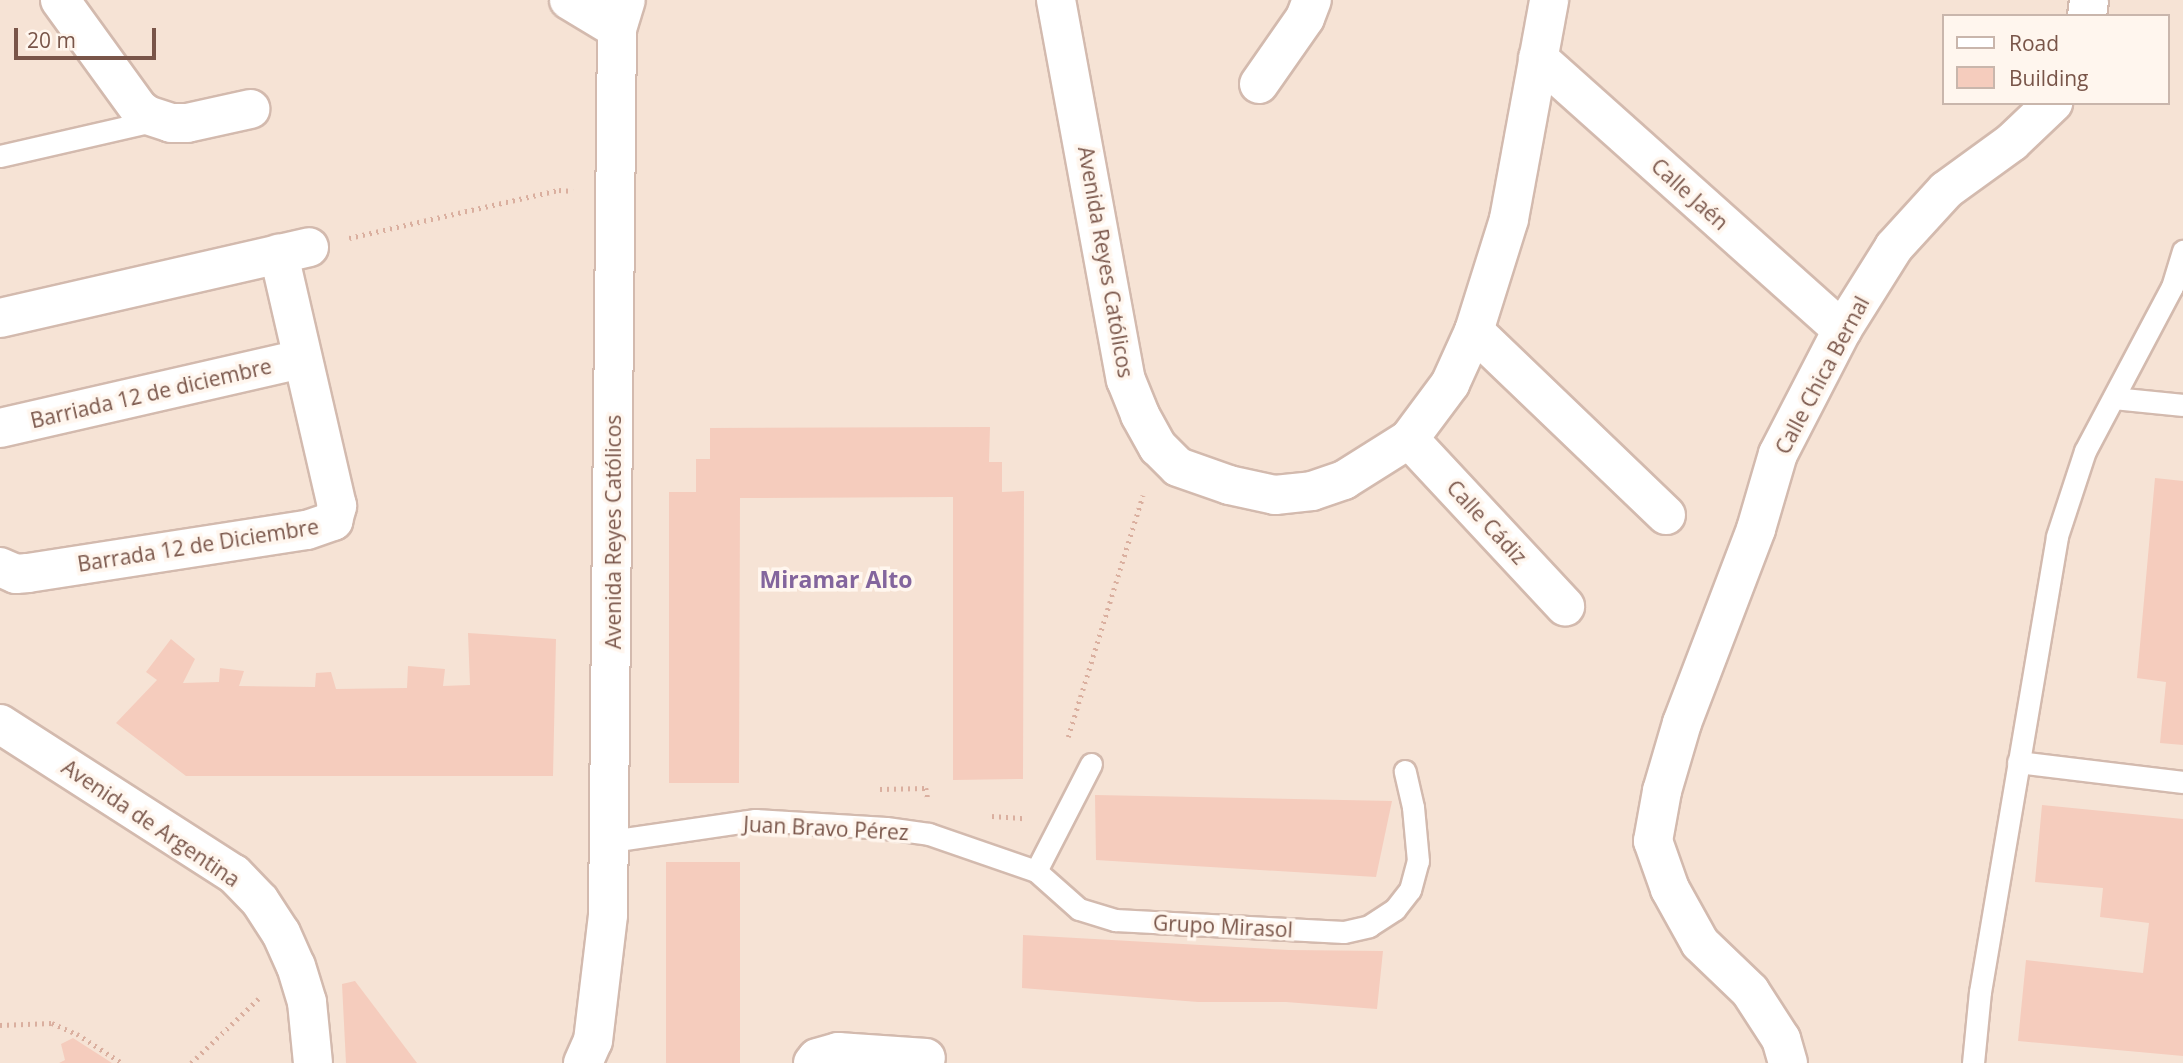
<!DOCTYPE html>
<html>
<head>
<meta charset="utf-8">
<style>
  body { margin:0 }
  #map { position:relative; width:2183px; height:1063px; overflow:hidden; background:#fef2e7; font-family:"Open Sans",sans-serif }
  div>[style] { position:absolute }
  .residential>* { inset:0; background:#f6e3d5 }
  .building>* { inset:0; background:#f5ccbd; transform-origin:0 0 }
  .path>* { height:4.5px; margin-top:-2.25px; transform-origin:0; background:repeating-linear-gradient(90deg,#daaf9f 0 2px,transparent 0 7px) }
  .roads { filter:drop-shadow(2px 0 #d3baae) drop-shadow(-2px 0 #d3baae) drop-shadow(0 2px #d3baae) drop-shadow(0 -2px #d3baae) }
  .lane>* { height:21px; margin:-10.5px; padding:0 10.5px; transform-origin:10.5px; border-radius:10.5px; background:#fff }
  .street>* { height:38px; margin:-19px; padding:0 19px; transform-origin:19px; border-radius:19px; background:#fff }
  .secondary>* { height:38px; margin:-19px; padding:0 19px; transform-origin:19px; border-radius:19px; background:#fff }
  span { translate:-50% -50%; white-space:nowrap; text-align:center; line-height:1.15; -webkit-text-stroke:7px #fff6ee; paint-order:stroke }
  .street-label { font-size:21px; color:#795549 }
  .neighbourhood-label { font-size:23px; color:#83659d; font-weight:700 }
  .legend { position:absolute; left:1942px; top:14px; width:228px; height:91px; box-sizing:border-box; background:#fff6ee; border:2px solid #c9b6ac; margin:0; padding:9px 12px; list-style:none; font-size:21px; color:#795549 }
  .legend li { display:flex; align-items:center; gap:14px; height:35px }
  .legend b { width:35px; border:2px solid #c9b6ac }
  .scale { position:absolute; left:14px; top:28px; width:142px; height:32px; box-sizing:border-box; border:4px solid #795549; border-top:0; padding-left:9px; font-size:21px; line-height:24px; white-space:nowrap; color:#795549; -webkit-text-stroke:5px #fff6ee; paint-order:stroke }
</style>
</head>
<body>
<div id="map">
  <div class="residential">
    <i style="clip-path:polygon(evenodd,0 0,2183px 0,2183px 1063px,0 1063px,0 0,1943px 16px,2167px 16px,2167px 103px,1943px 103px,1943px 16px)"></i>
  </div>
  <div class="building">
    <i style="clip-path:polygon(990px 427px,989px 462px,1002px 462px,1002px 492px,1024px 491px,1023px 779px,953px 780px,953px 497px,740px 498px,739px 783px,669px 783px,669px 492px,696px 492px,696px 459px,710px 459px,710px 428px)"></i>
    <i style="clip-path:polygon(2155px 478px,2183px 481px,2183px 745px,2160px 743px,2166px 682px,2137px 678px)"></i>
    <i style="clip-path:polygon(468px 633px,556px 639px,553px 776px,186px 776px,116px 723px,157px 680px,146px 672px,171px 639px,195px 659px,183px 683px,219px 682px,220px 668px,244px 671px,239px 686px,315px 687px,316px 673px,331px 672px,336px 689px,407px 688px,408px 666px,445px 669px,443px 686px,470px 685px)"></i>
    <i style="clip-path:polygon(1095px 795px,1392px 801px,1376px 877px,1096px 860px)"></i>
    <i style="clip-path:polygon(2042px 805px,2183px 819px,2183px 1056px,2018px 1041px,2026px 960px,2143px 973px,2149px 923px,2100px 917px,2103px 888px,2035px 882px)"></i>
    <i style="left:740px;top:862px;width:201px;height:74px;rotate:90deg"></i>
    <i style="clip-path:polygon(1023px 935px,1289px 950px,1383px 951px,1377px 1009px,1286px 1002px,1198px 1002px,1022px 988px)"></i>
    <i style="clip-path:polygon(355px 981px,417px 1063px,346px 1063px,342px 984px)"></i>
    <i style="clip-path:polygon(73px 1038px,112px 1063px,59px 1063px,65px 1060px,61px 1044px)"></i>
  </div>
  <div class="path">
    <i style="left:349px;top:238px;width:215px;rotate:-12.9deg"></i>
    <i style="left:559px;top:190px;width:14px;rotate:4deg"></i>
    <i style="left:1068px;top:737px;width:253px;rotate:-72.8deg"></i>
    <i style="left:880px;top:789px;width:46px;rotate:-1.2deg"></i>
    <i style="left:926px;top:788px;width:11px;rotate:80deg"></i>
    <i style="left:992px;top:816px;width:32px;rotate:4deg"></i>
    <i style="left:0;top:1025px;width:52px;rotate:-2.2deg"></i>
    <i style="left:52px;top:1023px;width:27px;rotate:24deg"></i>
    <i style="left:77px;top:1034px;width:54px;rotate:32.8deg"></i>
    <i style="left:191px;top:1063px;width:94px;rotate:-43.7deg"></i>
  </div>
  <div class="roads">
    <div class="lane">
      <i style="left:0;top:156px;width:161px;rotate:-12.9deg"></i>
      <i style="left:2114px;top:398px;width:69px;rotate:5.8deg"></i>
      <i style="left:2018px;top:762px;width:166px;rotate:6.9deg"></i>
      <i style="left:1091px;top:764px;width:120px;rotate:117.2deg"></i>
      <i style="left:1036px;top:871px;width:57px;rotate:41.5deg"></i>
      <i style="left:1079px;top:909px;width:38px;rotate:17deg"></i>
      <i style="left:1115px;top:920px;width:229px;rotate:3deg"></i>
      <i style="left:1344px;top:932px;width:26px;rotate:-13deg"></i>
      <i style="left:1369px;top:926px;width:31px;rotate:-33deg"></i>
      <i style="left:1395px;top:909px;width:24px;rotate:-52deg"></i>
      <i style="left:1410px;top:890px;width:30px;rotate:-75deg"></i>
      <i style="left:1418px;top:861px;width:54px;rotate:-95.3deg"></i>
      <i style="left:1413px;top:807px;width:37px;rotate:-103deg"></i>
      <i style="left:611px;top:841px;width:146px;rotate:-8.3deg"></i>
      <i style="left:755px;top:820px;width:131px;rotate:3.5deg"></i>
      <i style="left:886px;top:828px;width:43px;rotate:7.9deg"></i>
      <i style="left:929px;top:834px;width:113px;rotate:19.1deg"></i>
      <i style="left:1973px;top:1063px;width:71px;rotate:-84.4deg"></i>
      <i style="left:1980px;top:992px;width:462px;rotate:-80.4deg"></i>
      <i style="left:2057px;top:536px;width:89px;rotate:-71.8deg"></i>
      <i style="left:2085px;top:451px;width:186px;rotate:-62.1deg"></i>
      <i style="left:2172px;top:287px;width:38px;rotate:-73deg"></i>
    </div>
    <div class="street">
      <i style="left:60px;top:0;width:135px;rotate:54.1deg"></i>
      <i style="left:139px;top:109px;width:10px;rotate:37deg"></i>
      <i style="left:147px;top:115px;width:25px;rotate:18deg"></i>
      <i style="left:171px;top:123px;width:16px"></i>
      <i style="left:187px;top:123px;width:65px;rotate:-12.5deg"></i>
      <i style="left:569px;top:0;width:56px;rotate:31.1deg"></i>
      <i style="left:2087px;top:16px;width:16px;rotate:-83deg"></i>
      <i style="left:1538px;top:58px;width:408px;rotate:41.8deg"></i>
      <i style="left:1259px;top:84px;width:80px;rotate:-55.1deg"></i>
      <i style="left:1305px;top:18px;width:19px;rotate:-69deg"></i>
      <i style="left:0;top:318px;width:317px;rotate:-12.9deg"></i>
      <i style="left:1474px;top:331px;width:266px;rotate:43.8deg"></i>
      <i style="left:0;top:428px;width:310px;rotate:-12.9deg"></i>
      <i style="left:1409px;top:439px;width:229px;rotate:47deg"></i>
      <i style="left:0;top:567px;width:17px;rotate:24deg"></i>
      <i style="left:16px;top:574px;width:12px;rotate:-5deg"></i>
      <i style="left:28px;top:573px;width:282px;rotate:-8.8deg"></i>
      <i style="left:307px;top:530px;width:28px;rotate:-19deg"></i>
      <i style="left:333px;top:521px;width:16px;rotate:-75deg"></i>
      <i style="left:337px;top:506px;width:259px;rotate:-103deg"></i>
      <i style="left:0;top:724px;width:278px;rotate:32.7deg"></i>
      <i style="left:234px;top:874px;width:37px;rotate:46deg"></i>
      <i style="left:260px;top:901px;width:38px;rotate:57deg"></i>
      <i style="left:281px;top:933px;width:36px;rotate:66deg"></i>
      <i style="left:296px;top:966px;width:38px;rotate:73deg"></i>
      <i style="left:307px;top:1002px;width:61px;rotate:84.4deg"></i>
      <i style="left:813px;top:1063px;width:6px;rotate:-51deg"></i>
      <i style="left:817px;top:1058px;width:22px;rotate:-16deg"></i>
      <i style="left:838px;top:1052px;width:88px;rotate:3.9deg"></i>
      <i style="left:1788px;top:1063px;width:25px;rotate:-106deg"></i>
      <i style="left:1781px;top:1039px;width:57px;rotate:-122.9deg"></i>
      <i style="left:1750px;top:991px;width:69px;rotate:-136.2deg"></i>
      <i style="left:1700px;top:943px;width:62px;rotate:-119.1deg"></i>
      <i style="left:1670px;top:889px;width:51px;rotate:-109.5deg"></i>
      <i style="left:1653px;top:841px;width:51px;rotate:-79.8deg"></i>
      <i style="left:1662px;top:791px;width:71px;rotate:-73.6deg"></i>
      <i style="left:1682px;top:723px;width:208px;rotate:-69.1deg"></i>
      <i style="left:1756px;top:529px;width:78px;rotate:-73.7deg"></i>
      <i style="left:1778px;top:454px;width:140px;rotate:-62.7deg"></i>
      <i style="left:1842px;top:330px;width:98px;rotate:-57.9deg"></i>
      <i style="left:1894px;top:247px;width:77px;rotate:-47.6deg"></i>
      <i style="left:1946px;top:190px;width:82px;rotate:-36deg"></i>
      <i style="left:2012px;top:142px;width:57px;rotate:-43.6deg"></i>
    </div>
    <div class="secondary">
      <i style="left:1056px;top:0;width:386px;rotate:79.6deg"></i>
      <i style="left:1126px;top:380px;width:38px;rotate:68deg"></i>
      <i style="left:1140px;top:415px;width:37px;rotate:61deg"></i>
      <i style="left:1158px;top:447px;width:28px;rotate:45deg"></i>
      <i style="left:1178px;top:467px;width:54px;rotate:19.4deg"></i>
      <i style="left:1229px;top:485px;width:47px;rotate:12.3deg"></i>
      <i style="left:1275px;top:495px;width:37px;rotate:-6deg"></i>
      <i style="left:1312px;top:491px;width:34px;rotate:-19deg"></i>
      <i style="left:1344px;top:480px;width:77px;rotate:-32.2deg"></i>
      <i style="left:1409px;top:439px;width:69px;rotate:-53.3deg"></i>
      <i style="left:1450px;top:384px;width:58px;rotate:-65.6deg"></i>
      <i style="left:1474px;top:331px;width:117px;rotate:-72.6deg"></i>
      <i style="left:1509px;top:219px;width:223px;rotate:-79.6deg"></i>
      <i style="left:583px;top:1063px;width:24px;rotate:-66deg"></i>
      <i style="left:593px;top:1041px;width:127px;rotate:-83.2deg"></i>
      <i style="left:608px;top:915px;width:886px;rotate:-89.42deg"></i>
      <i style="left:617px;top:29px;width:30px;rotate:-73deg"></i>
    </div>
  </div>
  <div class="street-label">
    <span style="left:1690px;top:194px;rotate:42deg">Calle Jaén</span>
    <span style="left:1106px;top:262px;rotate:80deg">Avenida Reyes Católicos</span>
    <span style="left:1822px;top:375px;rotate:-62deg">Calle Chica Bernal</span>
    <span style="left:151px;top:393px;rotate:-13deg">Barriada 12 de diciembre</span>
    <span style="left:1487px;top:522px;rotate:47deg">Calle Cádiz</span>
    <span style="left:613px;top:532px;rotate:-90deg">Avenida Reyes Católicos</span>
    <span style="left:198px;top:545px;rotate:-9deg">Barrada 12 de Diciembre</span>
    <span style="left:151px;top:823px;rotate:34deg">Avenida de Argentina</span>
    <span style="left:826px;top:828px;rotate:3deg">Juan Bravo Pérez</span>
    <span style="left:1223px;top:926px;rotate:3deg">Grupo Mirasol</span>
  </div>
  <div class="neighbourhood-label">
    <span style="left:836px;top:579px">Miramar Alto</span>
  </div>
  <ul class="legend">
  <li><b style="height:9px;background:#fff"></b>Road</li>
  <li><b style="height:19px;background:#f5ccbd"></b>Building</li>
  </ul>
  <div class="scale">20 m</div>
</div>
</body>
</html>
